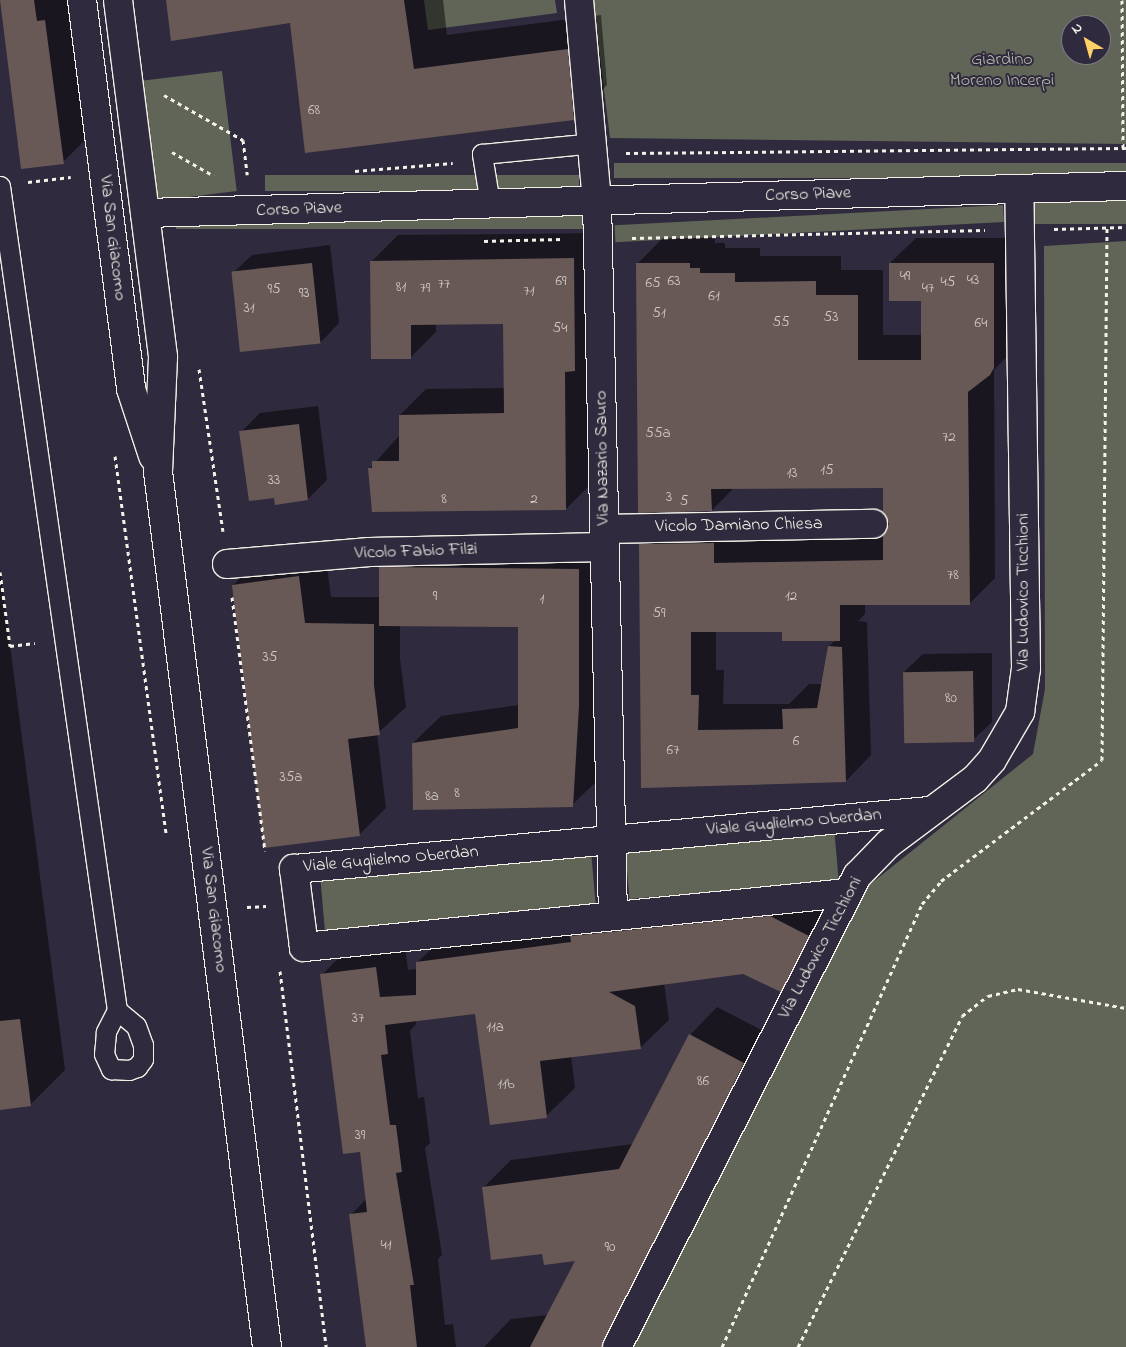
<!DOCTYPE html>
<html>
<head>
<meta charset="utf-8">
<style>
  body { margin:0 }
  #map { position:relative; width:1126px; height:1347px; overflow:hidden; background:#2f2a3d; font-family:"Indie Flower",sans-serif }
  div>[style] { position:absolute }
  .green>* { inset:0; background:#606558; transform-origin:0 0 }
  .shadow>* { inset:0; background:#0007 }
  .building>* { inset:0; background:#685956; transform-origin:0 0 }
  .path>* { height:3px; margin-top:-1.5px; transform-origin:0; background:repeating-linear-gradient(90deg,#f4f1e8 0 4px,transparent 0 8px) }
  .roads { filter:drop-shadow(1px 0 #f4f1e8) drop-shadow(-1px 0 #f4f1e8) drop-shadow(0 1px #f4f1e8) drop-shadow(0 -1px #f4f1e8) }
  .service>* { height:19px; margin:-9.5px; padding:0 9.5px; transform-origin:9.5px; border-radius:9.5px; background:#2f2a3d }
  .minor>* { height:28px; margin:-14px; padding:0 14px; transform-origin:14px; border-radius:14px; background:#2f2a3d }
  .tertiary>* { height:28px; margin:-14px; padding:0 14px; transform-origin:14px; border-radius:14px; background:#2f2a3d }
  span { translate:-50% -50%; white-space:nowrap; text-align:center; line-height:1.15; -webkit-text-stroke:4px #2f2a3d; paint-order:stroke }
  .number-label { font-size:15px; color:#d1cbc4 }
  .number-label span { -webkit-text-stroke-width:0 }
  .park-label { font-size:18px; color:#b9b9ae }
  .street-label { font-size:18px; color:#f4f1e8 }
  .north { position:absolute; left:1061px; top:15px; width:50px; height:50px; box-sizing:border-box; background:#2f2a3d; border:1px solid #7e7a81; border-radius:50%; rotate:322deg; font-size:14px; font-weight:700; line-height:20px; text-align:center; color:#f4f1e8 }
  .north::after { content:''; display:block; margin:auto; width:18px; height:22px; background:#ffd166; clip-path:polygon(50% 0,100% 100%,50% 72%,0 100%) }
</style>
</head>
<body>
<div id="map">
  <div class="green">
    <i style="clip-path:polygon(424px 0,555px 0,557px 13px,428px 30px)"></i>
    <i style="clip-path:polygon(evenodd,593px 0,1126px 0,1126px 144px,610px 138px,593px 0,1071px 25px,1101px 25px,1101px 55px,1071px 55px,1071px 25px)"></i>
    <i style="left:222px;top:71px;width:121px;height:89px;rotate:83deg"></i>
    <i style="left:1126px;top:163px;width:15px;height:512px;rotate:90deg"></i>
    <i style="left:579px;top:175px;width:16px;height:314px;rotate:90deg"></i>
    <i style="left:1126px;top:197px;width:27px;height:92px;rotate:90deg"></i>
    <i style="left:1003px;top:205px;width:17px;height:389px;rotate:87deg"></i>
    <i style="left:587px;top:214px;width:15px;height:411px;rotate:90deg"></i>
    <i style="clip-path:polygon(1126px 241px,1126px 1347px,631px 1347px,863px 890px,1033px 754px,1045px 689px,1044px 246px)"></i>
    <i style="left:834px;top:827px;width:54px;height:210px;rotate:85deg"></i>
    <i style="left:591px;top:851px;width:58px;height:272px;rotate:85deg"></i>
  </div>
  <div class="shadow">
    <i style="clip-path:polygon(0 0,80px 0,96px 129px,63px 162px)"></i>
    <i style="clip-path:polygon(167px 0,443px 0,447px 35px,601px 15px,607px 85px,573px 119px,306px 152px,291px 21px)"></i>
    <i style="clip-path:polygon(599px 233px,592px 483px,566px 509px,370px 468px,399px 436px,400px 415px,426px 389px,505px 388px,504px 323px,436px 324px,436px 332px,410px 358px,372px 261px,398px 235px)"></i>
    <i style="clip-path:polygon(evenodd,663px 238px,715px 238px,715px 243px,725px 243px,725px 248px,760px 248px,760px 256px,841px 256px,841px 270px,883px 270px,883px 335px,922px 335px,922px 300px,890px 263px,916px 238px,1019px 238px,1015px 348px,994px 370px,995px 578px,969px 604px,865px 604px,865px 614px,858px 621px,867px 622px,871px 755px,846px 781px,642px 786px,640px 545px,665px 519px,740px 538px,884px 536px,890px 524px,884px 487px,735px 487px,712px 510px,637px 264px,663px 238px,784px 630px,836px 640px,829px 646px,822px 684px,809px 684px,789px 704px,723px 704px,724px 670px,716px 670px,716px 631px,784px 630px)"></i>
    <i style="clip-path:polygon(330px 245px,339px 323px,321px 342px,233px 273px,252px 255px)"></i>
    <i style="clip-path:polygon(318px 406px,327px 480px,308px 499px,275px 497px,241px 432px,260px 413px)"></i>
    <i style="clip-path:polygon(408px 541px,606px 542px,600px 778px,572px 805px,413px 743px,441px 716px,519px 705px,520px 625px,400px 624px,400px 658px,406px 707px,377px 734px,386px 808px,359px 835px,233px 585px,260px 559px,325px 551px,331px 597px,380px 597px,381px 568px)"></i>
    <i style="clip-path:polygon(0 568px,65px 1070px,30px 1105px,0 1109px)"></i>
    <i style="clip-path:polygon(992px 653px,992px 722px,973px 740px,904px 672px,923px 654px)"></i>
    <i style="clip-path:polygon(836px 908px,809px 962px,780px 990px,744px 973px,664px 983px,669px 1020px,640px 1048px,571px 1056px,575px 1088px,546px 1116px,476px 1012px,416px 1020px,416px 1024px,410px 1031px,418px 1098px,424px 1097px,430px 1143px,425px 1148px,442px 1255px,438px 1259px,445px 1325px,453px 1324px,456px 1347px,367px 1347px,351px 1215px,367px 1198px,361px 1151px,322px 975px,350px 946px,404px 940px,408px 970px,417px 969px,417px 963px,446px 934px)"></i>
    <i style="clip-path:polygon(717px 1007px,771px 1035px,615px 1347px,484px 1347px,511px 1319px,548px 1315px,578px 1259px,543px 1253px,483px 1188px,511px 1160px,633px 1144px,690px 1035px)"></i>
  </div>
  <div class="building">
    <i style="clip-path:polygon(0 0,34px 0,37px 21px,45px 20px,64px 164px,21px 169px)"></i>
    <i style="clip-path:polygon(166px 0,404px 0,414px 69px,568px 49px,574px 120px,305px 153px,290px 23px,171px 41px)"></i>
    <i style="clip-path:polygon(574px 258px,575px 371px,565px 372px,566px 510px,372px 512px,368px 468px,372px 468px,372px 461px,399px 461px,399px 415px,504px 413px,503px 324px,411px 325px,411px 359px,371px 359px,370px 261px)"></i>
    <i style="left:312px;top:263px;width:81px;height:81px;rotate:84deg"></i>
    <i style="clip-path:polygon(636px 263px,690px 263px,690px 268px,700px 268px,700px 273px,735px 273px,735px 282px,816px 281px,816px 295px,858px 295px,858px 360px,921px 360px,921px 301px,889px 301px,889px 263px,994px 263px,994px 368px,990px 375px,968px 392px,970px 605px,840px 605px,840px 641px,782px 641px,782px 632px,691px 632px,691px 695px,699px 695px,698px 730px,783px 729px,782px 709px,817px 708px,828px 646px,842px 647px,846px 782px,641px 788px,639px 544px,714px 543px,714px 563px,883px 560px,883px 536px,889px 524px,883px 512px,883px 488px,711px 489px,712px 511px,638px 513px)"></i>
    <i style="clip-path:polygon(299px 424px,308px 500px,275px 505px,274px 498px,249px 501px,239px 431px)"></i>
    <i style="clip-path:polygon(379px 567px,579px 569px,579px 706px,573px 807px,413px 810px,412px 743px,518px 728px,518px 627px,379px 626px)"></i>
    <i style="clip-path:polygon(299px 576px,305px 623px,374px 624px,374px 685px,380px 735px,348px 739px,360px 836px,264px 848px,232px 585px)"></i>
    <i style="left:973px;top:671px;width:71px;height:70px;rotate:89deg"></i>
    <i style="clip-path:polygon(770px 916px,809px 936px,781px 992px,743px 974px,609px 992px,635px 1006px,641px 1049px,540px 1061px,547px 1118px,490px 1125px,475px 1014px,385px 1025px,388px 1054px,381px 1055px,390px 1125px,396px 1125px,402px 1172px,396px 1173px,414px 1285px,410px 1285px,417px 1347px,366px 1347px,349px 1214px,367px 1212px,360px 1152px,343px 1154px,320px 974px,376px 967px,380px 997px,416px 995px,416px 962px,571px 942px,570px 936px)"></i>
    <i style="clip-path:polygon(20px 1019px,31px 1106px,0 1110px,0 1021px)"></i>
    <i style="clip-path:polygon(689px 1034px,744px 1063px,602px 1347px,530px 1347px,575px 1261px,544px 1265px,542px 1254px,491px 1260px,482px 1187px,619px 1169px)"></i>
  </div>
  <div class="path">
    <i style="left:1122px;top:0;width:148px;rotate:89.6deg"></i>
    <i style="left:164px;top:95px;width:91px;rotate:29.7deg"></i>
    <i style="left:243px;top:140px;width:35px;rotate:83deg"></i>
    <i style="left:172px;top:152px;width:48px;rotate:29.7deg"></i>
    <i style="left:626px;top:153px;width:500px;rotate:-0.57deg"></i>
    <i style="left:355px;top:171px;width:98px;rotate:-4.7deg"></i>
    <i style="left:28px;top:182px;width:43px;rotate:-6.6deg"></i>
    <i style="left:1054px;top:229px;width:72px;rotate:-1.6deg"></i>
    <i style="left:632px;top:238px;width:353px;rotate:-1.3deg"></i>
    <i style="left:484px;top:241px;width:79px;rotate:-1.5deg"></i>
    <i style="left:199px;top:369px;width:164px;rotate:81.6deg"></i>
    <i style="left:115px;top:456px;width:381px;rotate:82.3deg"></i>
    <i style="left:0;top:572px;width:75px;rotate:82.3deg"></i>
    <i style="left:10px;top:646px;width:25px;rotate:-7deg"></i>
    <i style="left:232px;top:597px;width:256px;rotate:82.6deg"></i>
    <i style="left:247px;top:907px;width:19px;rotate:-3deg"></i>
    <i style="left:280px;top:971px;width:379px;rotate:83deg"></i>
    <i style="left:722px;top:1347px;width:486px;rotate:-65.7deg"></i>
    <i style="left:922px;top:904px;width:30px;rotate:-50deg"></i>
    <i style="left:941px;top:881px;width:201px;rotate:-36.9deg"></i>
    <i style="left:1102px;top:760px;width:532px;rotate:-89.46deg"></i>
    <i style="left:798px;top:1347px;width:369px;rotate:-63.6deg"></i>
    <i style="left:962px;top:1016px;width:33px;rotate:-38deg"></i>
    <i style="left:988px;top:996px;width:31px;rotate:-13deg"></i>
    <i style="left:1018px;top:989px;width:110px;rotate:10deg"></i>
  </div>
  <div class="roads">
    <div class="service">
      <i style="left:0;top:186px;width:832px;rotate:81.92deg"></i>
      <i style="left:117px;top:1010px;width:25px;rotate:117deg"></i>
      <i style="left:106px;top:1032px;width:22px;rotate:95deg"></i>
      <i style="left:104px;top:1054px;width:17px;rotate:65deg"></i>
      <i style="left:111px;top:1069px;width:18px;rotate:3deg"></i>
      <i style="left:129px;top:1070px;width:9px;rotate:-21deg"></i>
      <i style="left:137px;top:1067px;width:10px;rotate:-53deg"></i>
      <i style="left:143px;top:1059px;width:14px;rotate:-90deg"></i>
      <i style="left:143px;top:1045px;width:20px;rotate:-110deg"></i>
      <i style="left:136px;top:1026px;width:25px;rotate:-140deg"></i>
      <i style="left:490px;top:204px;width:51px;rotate:-99.1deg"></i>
      <i style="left:482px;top:154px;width:113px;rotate:-5.6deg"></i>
    </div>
    <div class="minor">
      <i style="left:579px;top:0;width:202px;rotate:84.9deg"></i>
      <i style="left:597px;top:201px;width:715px;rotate:88.72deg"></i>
      <i style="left:145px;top:213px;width:981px;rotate:-1.58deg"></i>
      <i style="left:605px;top:529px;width:268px;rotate:-1.1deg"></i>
      <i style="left:227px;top:564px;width:143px;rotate:-4.8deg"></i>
      <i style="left:369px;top:552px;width:236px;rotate:-1.2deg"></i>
      <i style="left:847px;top:893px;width:546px;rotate:174.32deg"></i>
      <i style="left:304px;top:947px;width:79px;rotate:-97.3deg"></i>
      <i style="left:294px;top:869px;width:638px;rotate:-5.22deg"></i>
      <i style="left:617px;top:1347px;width:529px;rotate:-63deg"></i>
      <i style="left:857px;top:876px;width:45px;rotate:-45.9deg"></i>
      <i style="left:888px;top:844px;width:109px;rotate:-36.8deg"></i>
      <i style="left:975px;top:779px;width:25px;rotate:-48deg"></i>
      <i style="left:992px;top:760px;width:56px;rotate:-59.7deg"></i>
      <i style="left:1020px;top:712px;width:44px;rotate:-82.2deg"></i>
      <i style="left:1026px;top:668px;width:479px;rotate:-90.8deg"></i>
    </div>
    <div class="tertiary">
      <i style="left:82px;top:0;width:392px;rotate:82.8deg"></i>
      <i style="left:131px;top:389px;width:71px;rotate:71.8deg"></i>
      <i style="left:118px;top:0;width:360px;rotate:82.8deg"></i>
      <i style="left:163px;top:357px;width:115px;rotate:92.5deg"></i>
      <i style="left:158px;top:472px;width:882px;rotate:82.9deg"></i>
    </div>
  </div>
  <div class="number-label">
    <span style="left:314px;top:111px">68</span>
    <span style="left:905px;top:277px">49</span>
    <span style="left:973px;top:281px">43</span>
    <span style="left:561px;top:282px">69</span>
    <span style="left:674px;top:282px">63</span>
    <span style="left:948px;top:283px">45</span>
    <span style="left:653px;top:284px">65</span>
    <span style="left:444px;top:285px">77</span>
    <span style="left:401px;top:288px">81</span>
    <span style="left:425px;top:289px">79</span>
    <span style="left:928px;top:289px">47</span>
    <span style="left:274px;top:290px">95</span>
    <span style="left:529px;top:292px">71</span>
    <span style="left:304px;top:294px">93</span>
    <span style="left:714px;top:297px">61</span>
    <span style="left:249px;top:309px">31</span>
    <span style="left:659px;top:314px">51</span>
    <span style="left:831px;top:318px">53</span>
    <span style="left:781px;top:323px">55</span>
    <span style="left:981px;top:324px">64</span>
    <span style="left:560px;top:329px">54</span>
    <span style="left:658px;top:434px">55a</span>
    <span style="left:949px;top:438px">72</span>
    <span style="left:827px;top:471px">15</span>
    <span style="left:792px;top:474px">13</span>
    <span style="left:274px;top:481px">33</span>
    <span style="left:669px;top:498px">3</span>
    <span style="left:444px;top:500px">8</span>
    <span style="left:534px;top:500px">2</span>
    <span style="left:684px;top:502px">5</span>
    <span style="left:953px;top:576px">78</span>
    <span style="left:435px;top:597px">9</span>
    <span style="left:791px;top:597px">12</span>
    <span style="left:542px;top:600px">1</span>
    <span style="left:659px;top:614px">59</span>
    <span style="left:270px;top:658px">35</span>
    <span style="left:951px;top:699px">80</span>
    <span style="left:796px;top:742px">6</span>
    <span style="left:673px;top:751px">67</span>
    <span style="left:291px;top:778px">35a</span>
    <span style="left:457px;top:794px">8</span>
    <span style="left:432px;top:797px">8a</span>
    <span style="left:358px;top:1019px">37</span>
    <span style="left:495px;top:1028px">11a</span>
    <span style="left:703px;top:1082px">86</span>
    <span style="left:506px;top:1085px">11b</span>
    <span style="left:360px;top:1136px">39</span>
    <span style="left:386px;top:1246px">41</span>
    <span style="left:610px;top:1248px">90</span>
  </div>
  <div class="park-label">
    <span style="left:1002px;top:71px">Giardino<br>Moreno Incerpi</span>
  </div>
  <div class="street-label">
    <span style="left:808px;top:195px;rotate:-2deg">Corso Piave</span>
    <span style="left:299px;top:210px;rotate:-2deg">Corso Piave</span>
    <span style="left:112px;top:238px;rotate:83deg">Via San Giacomo</span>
    <span style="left:603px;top:458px;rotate:-91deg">Via Nazario Sauro</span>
    <span style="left:739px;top:526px;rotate:-1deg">Vicolo Damiano Chiesa</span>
    <span style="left:416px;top:552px;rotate:-2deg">Vicolo Fabio Filzi</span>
    <span style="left:1024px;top:592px;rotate:-90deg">Via Ludovico Ticchioni</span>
    <span style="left:794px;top:823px;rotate:-5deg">Viale Guglielmo Oberdan</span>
    <span style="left:391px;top:860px;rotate:-5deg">Viale Guglielmo Oberdan</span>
    <span style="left:213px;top:910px;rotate:83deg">Via San Giacomo</span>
    <span style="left:821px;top:948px;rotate:-62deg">Via Ludovico Ticchioni</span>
  </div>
  <div class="north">N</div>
</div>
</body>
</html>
